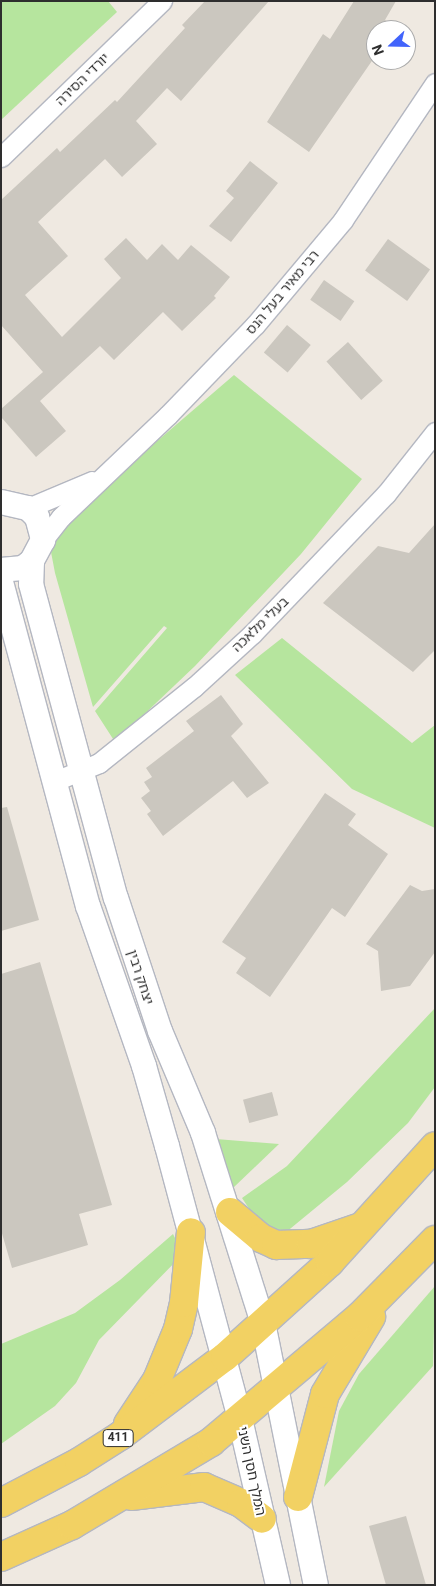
<!DOCTYPE html>
<html>
<head>
<meta charset="utf-8">
<style>
  body { margin:0 }
  #map { position:relative; width:436px; height:1586px; overflow:hidden; background:#efe9e1; font-family:Roboto,"Noto Sans Hebrew",sans-serif }
  div>[style] { position:absolute }
  .green>* { inset:0; background:#b6e59e }
  .building>* { inset:0; background:#cbc7bf; transform-origin:0 0 }
  .roads { filter:drop-shadow(1px 0 #b4b7c1) drop-shadow(-1px 0 #b4b7c1) drop-shadow(0 1px #b4b7c1) drop-shadow(0 -1px #b4b7c1) }
  .minor>* { height:19px; margin:-9.5px; padding:0 9.5px; transform-origin:9.5px; border-radius:9.5px; background:#fff }
  .tertiary>* { height:24px; margin:-12px; padding:0 12px; transform-origin:12px; border-radius:12px; background:#fff }
  .primary>* { height:28px; margin:-14px; padding:0 14px; transform-origin:14px; border-radius:14px; background:#f2d163 }
  span { translate:-50% -50%; white-space:nowrap; text-align:center; line-height:1.15; -webkit-text-stroke:4px #fff; paint-order:stroke }
  .shield-label span { padding:1px 4px; background:#fff; border:1px solid; border-radius:4px; -webkit-text-stroke-width:0 }
  .shield-label { font-size:12px; color:#2e2e2e; font-weight:700 }
  .street-label { font-size:14px; color:#2e2e2e }
  .frame { position:absolute; inset:0; border:2px solid #2e2e2e; pointer-events:none }
  .north { position:absolute; left:366px; top:20px; width:50px; height:50px; box-sizing:border-box; background:#fff; border:1px solid #ababab; border-radius:50%; rotate:249deg; font-size:14px; font-weight:700; line-height:20px; text-align:center; color:#2e2e2e }
  .north::after { content:''; display:block; margin:auto; width:18px; height:22px; background:#4264fb; clip-path:polygon(50% 0,100% 100%,50% 72%,0 100%) }
</style>
</head>
<body>
<div id="map">
  <div class="green">
    <i style="clip-path:polygon(1px 1px,108px 1px,117px 12px,1px 120px)"></i>
    <i style="clip-path:polygon(234px 375px,362px 479px,301px 554px,195px 666px,115px 742px,95px 711px,167px 628px,164px 626px,93px 707px,55px 573px,51px 552px,56px 528px)"></i>
    <i style="clip-path:polygon(282px 638px,412px 743px,435px 725px,435px 828px,352px 789px,235px 675px)"></i>
    <i style="clip-path:polygon(435px 1008px,435px 1087px,408px 1123px,347px 1182px,285px 1233px,260px 1225px,242px 1198px,287px 1166px)"></i>
    <i style="clip-path:polygon(216px 1139px,279px 1144px,233px 1188px)"></i>
    <i style="clip-path:polygon(173px 1234px,183px 1254px,99px 1340px,76px 1383px,55px 1406px,1px 1444px,1px 1344px,75px 1313px,120px 1280px)"></i>
    <i style="clip-path:polygon(435px 1286px,433px 1366px,324px 1487px,339px 1411px,359px 1374px)"></i>
  </div>
  <div class="building">
    <i style="clip-path:polygon(205px 1px,269px 1px,181px 101px,167px 88px,136px 121px,157px 144px,122px 177px,105px 159px,38px 222px,68px 256px,25px 295px,62px 337px,121px 278px,104px 259px,126px 238px,147px 260px,162px 244px,178px 260px,191px 245px,230px 277px,214px 296px,216px 298px,182px 331px,163px 312px,114px 360px,100px 346px,40px 401px,66px 431px,36px 457px,1px 417px,1px 409px,43px 372px,1px 325px,1px 200px,57px 148px,60px 152px,115px 100px,117px 102px,185px 28px,182px 25px)"></i>
    <i style="clip-path:polygon(354px 1px,396px 1px,385px 20px,394px 26px,392px 30px,376px 30px,376px 55px,309px 152px,267px 122px,323px 34px,330px 39px)"></i>
    <i style="clip-path:polygon(250px 161px,278px 183px,231px 242px,209px 226px,234px 198px,226px 191px)"></i>
    <i style="left:388px;top:239px;width:52px;height:39px;rotate:36deg"></i>
    <i style="left:324px;top:280px;width:37px;height:24px;rotate:35deg"></i>
    <i style="left:287px;top:325px;width:31px;height:36px;rotate:40deg"></i>
    <i style="left:348px;top:342px;width:52px;height:29px;rotate:48deg"></i>
    <i style="clip-path:polygon(435px 524px,435px 650px,413px 672px,323px 603px,378px 546px,409px 553px)"></i>
    <i style="clip-path:polygon(221px 695px,243px 724px,231px 736px,269px 783px,247px 798px,233px 781px,163px 836px,147px 814px,151px 811px,141px 798px,150px 791px,144px 782px,152px 777px,146px 768px,194px 731px,186px 721px)"></i>
    <i style="clip-path:polygon(325px 793px,356px 814px,348px 825px,388px 854px,345px 917px,332px 908px,270px 997px,236px 973px,246px 958px,222px 942px)"></i>
    <i style="clip-path:polygon(7px 807px,39px 920px,1px 931px,1px 808px)"></i>
    <i style="clip-path:polygon(410px 885px,422px 891px,435px 889px,435px 952px,410px 986px,381px 991px,378px 951px,366px 944px)"></i>
    <i style="clip-path:polygon(40px 962px,112px 1205px,79px 1214px,88px 1245px,12px 1268px,1px 1230px,1px 974px)"></i>
    <i style="left:272px;top:1092px;width:24px;height:30px;rotate:75deg"></i>
    <i style="clip-path:polygon(406px 1516px,426px 1585px,386px 1585px,369px 1526px)"></i>
  </div>
  <div class="roads">
    <div class="minor">
      <i style="left:1px;top:157px;width:224px;rotate:-44.1deg"></i>
      <i style="left:28px;top:508px;width:69px;rotate:-22.9deg"></i>
      <i style="left:43px;top:540px;width:29px;rotate:-52deg"></i>
      <i style="left:61px;top:517px;width:148px;rotate:-43.6deg"></i>
      <i style="left:168px;top:415px;width:125px;rotate:-46deg"></i>
      <i style="left:255px;top:325px;width:137px;rotate:-50deg"></i>
      <i style="left:343px;top:220px;width:165px;rotate:-56.1deg"></i>
      <i style="left:55px;top:781px;width:48px;rotate:-22.2deg"></i>
      <i style="left:99px;top:763px;width:122px;rotate:-38.7deg"></i>
      <i style="left:194px;top:687px;width:79px;rotate:-42.4deg"></i>
      <i style="left:252px;top:634px;width:194px;rotate:-46.3deg"></i>
      <i style="left:386px;top:494px;width:79px;rotate:-51.7deg"></i>
    </div>
    <div class="tertiary">
      <i style="left:1px;top:502px;width:28px;rotate:13deg"></i>
      <i style="left:28px;top:508px;width:13px;rotate:45deg"></i>
      <i style="left:37px;top:517px;width:24px;rotate:75deg"></i>
      <i style="left:43px;top:540px;width:24px;rotate:118deg"></i>
      <i style="left:32px;top:561px;width:11px;rotate:142deg"></i>
      <i style="left:23px;top:568px;width:22px;rotate:175deg"></i>
      <i style="left:32px;top:561px;width:23px;rotate:92deg"></i>
      <i style="left:31px;top:584px;width:325px;rotate:74.9deg"></i>
      <i style="left:116px;top:898px;width:140px;rotate:71.7deg"></i>
      <i style="left:160px;top:1031px;width:111px;rotate:67.1deg"></i>
      <i style="left:203px;top:1133px;width:199px;rotate:72.5deg"></i>
      <i style="left:263px;top:1323px;width:267px;rotate:78.6deg"></i>
      <i style="left:1px;top:582px;width:335px;rotate:75deg"></i>
      <i style="left:88px;top:906px;width:170px;rotate:70.7deg"></i>
      <i style="left:144px;top:1066px;width:83px;rotate:74deg"></i>
      <i style="left:167px;top:1146px;width:283px;rotate:75deg"></i>
      <i style="left:240px;top:1419px;width:170px;rotate:77.1deg"></i>
    </div>
    <div class="primary">
      <i style="left:230px;top:1212px;width:40px;rotate:40deg"></i>
      <i style="left:261px;top:1238px;width:17px;rotate:25deg"></i>
      <i style="left:276px;top:1245px;width:35px;rotate:-2deg"></i>
      <i style="left:311px;top:1244px;width:50px;rotate:-18.8deg"></i>
      <i style="left:128px;top:1424px;width:53px;rotate:-56.6deg"></i>
      <i style="left:157px;top:1380px;width:55px;rotate:-67.6deg"></i>
      <i style="left:178px;top:1329px;width:27px;rotate:-77deg"></i>
      <i style="left:184px;top:1303px;width:71px;rotate:-84.4deg"></i>
      <i style="left:131px;top:1496px;width:74px;rotate:-7deg"></i>
      <i style="left:204px;top:1487px;width:40px;rotate:23.4deg"></i>
      <i style="left:241px;top:1503px;width:26px;rotate:37deg"></i>
      <i style="left:298px;top:1497px;width:106px;rotate:-75.3deg"></i>
      <i style="left:325px;top:1394px;width:90px;rotate:-59.1deg"></i>
      <i style="left:1px;top:1503px;width:88px;rotate:-27.7deg"></i>
      <i style="left:79px;top:1462px;width:49px;rotate:-32.4deg"></i>
      <i style="left:120px;top:1436px;width:131px;rotate:-37deg"></i>
      <i style="left:225px;top:1357px;width:142px;rotate:-42.1deg"></i>
      <i style="left:330px;top:1262px;width:156px;rotate:-47.8deg"></i>
      <i style="left:1px;top:1557px;width:78px;rotate:-24.3deg"></i>
      <i style="left:72px;top:1525px;width:162px;rotate:-30.8deg"></i>
      <i style="left:211px;top:1442px;width:194px;rotate:-40.2deg"></i>
      <i style="left:359px;top:1317px;width:108px;rotate:-45.4deg"></i>
    </div>
  </div>
  <div class="shield-label">
    <span style="left:118px;top:1438px">411</span>
  </div>
  <div class="street-label">
    <span style="left:82px;top:79px;rotate:-44deg">יורדי הסירה</span>
    <span style="left:282px;top:292px;rotate:-50deg">רבי מאיר בעל הנס</span>
    <span style="left:260px;top:624px;rotate:-44deg">בעלי מלאכה</span>
    <span style="left:141px;top:977px;rotate:72deg">יצחק רבין</span>
    <span style="left:252px;top:1471px;rotate:78deg">המלך חסן השני</span>
  </div>
  <div class="frame"></div>
  <div class="north">N</div>
</div>
</body>
</html>
